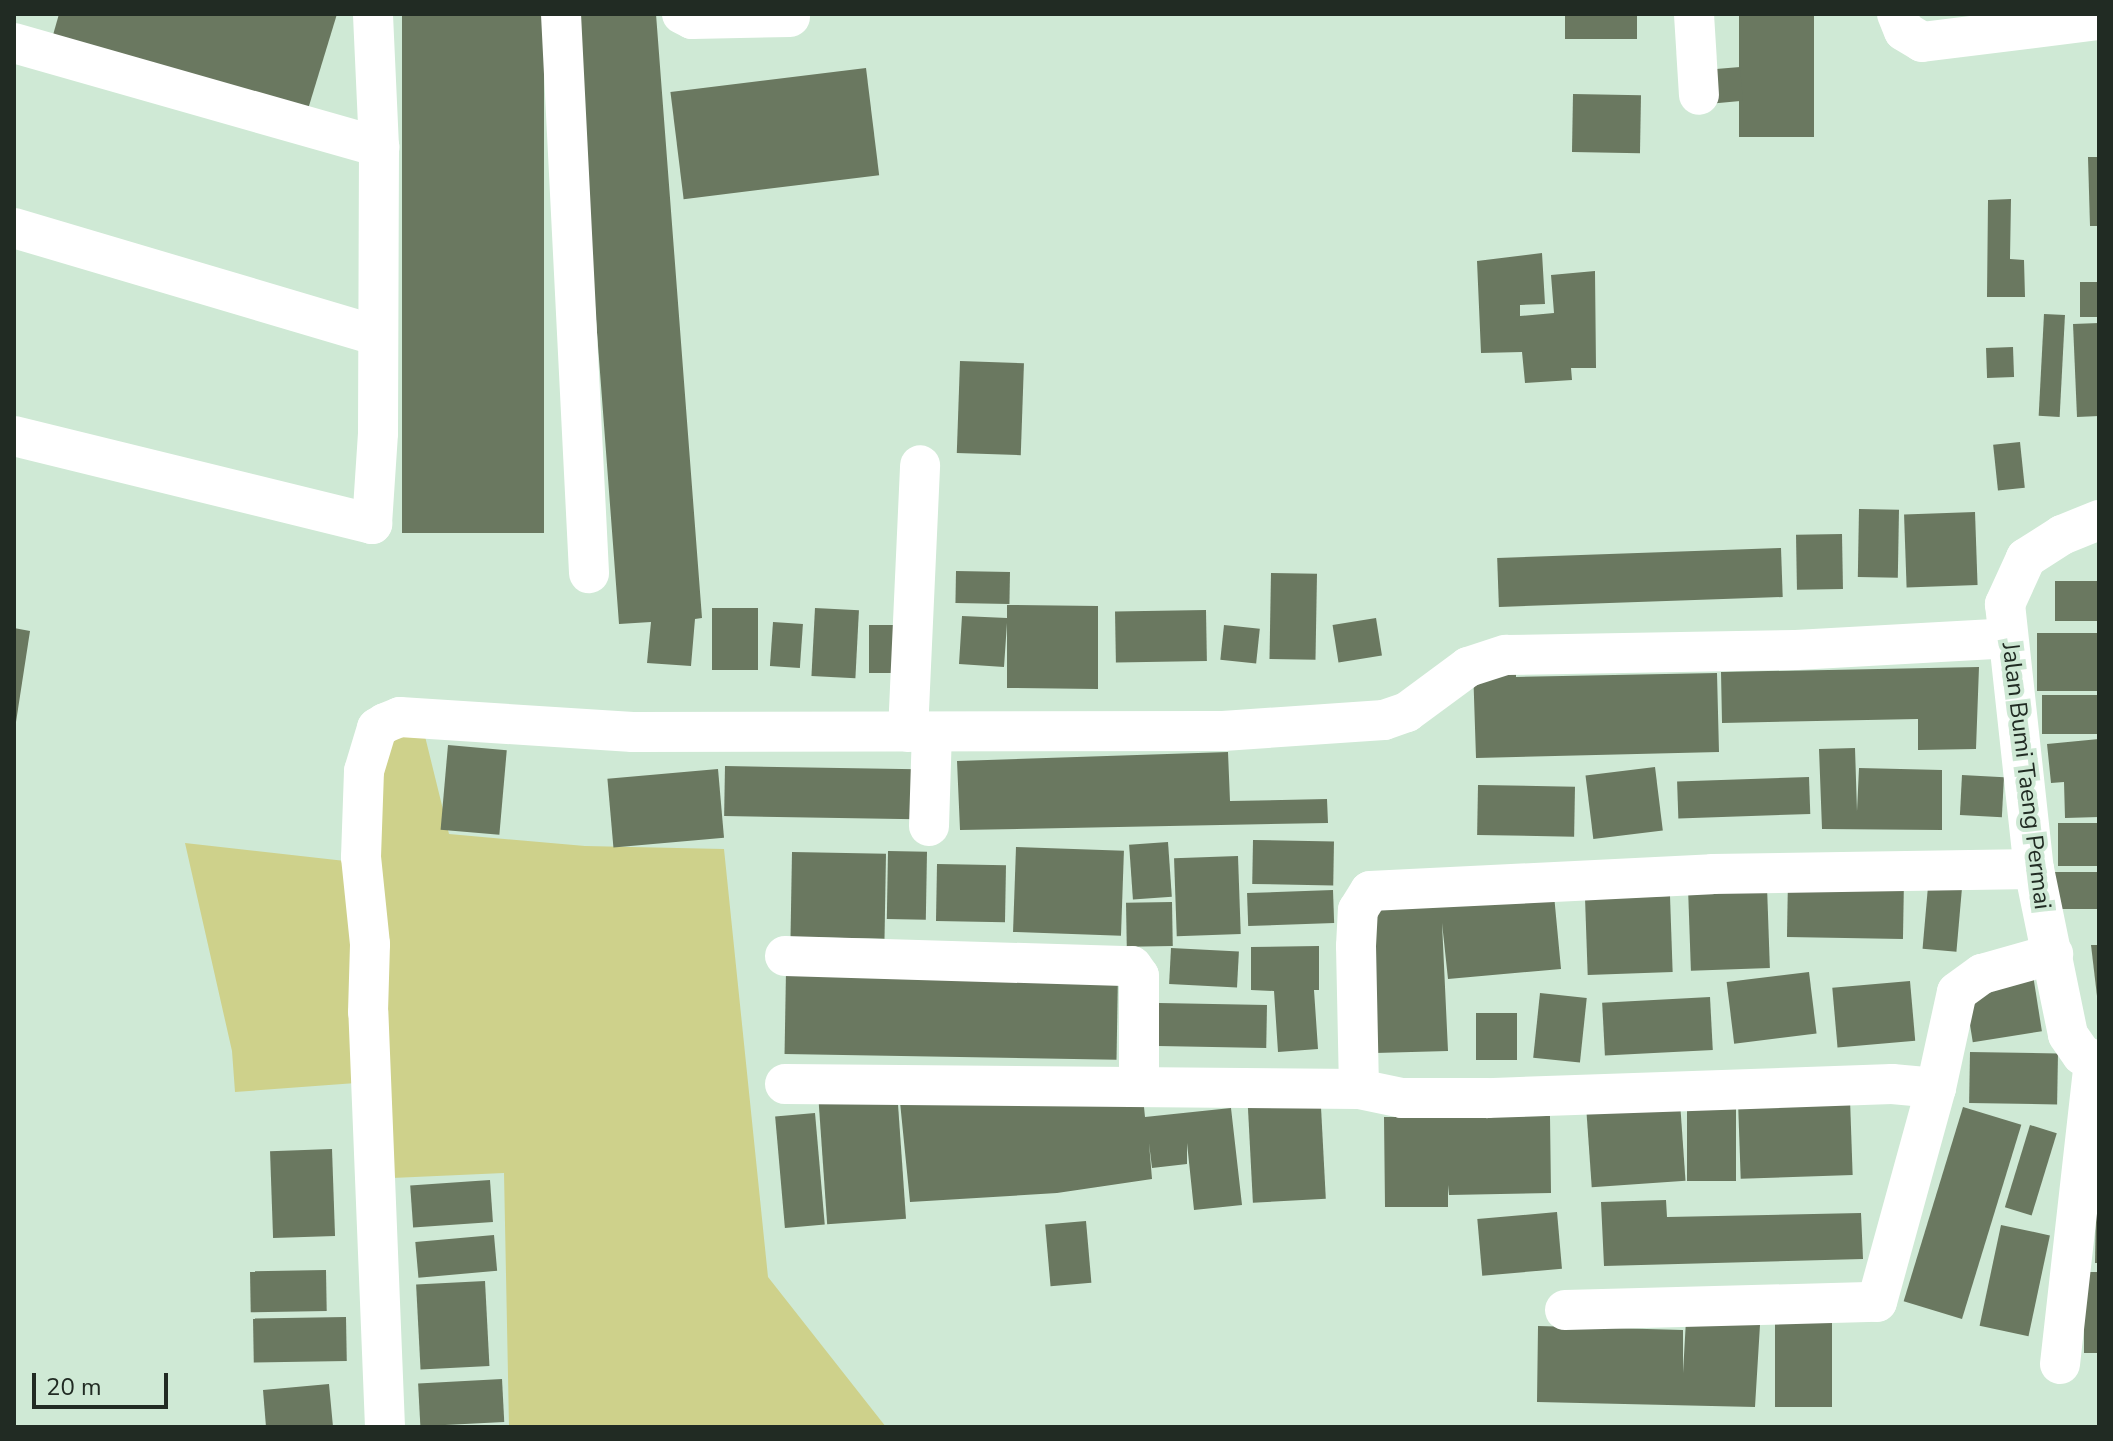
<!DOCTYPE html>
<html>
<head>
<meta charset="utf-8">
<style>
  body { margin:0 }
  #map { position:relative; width:2113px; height:1441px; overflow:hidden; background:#cfe9d5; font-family:"Nunito Sans",sans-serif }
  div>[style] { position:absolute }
  .green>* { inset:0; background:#ced18b }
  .building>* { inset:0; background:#6a7860; transform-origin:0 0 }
  .street>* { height:40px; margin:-20px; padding:0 20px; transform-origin:20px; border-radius:20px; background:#fff }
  span { translate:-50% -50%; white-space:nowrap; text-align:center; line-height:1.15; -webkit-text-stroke:8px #cfe9d5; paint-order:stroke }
  .street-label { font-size:24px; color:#212b23 }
  .frame { position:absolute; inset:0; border:16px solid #212b23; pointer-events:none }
  .scale { position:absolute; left:32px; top:1373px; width:136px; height:36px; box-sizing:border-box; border:4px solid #212b23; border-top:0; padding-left:10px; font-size:24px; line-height:28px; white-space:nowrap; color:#212b23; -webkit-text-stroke:6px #cfe9d5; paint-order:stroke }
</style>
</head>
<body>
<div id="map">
  <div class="green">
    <i style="clip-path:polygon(421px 720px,449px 834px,585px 846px,724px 849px,768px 1277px,886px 1427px,509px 1427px,504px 1173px,392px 1178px,356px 1083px,235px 1092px,232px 1051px,185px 843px,363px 863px,378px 739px)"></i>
  </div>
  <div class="building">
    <i style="clip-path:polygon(59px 14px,337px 14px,305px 119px,51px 42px)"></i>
    <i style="left:402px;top:14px;width:142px;height:519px"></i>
    <i style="clip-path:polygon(573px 14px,656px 14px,702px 618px,695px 619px,691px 666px,647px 663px,651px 622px,619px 624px)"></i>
    <i style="left:1565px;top:14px;width:72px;height:25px"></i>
    <i style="left:1739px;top:14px;width:75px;height:123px"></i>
    <i style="left:1740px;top:67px;width:34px;height:27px;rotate:85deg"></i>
    <i style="left:866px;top:68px;width:108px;height:197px;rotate:83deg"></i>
    <i style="left:1573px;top:94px;width:68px;height:58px;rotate:1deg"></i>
    <i style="clip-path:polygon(2088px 157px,2099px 157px,2099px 226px,2090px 226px)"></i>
    <i style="clip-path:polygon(2011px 199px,2010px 259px,2024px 260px,2025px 297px,1987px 297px,1988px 200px)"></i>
    <i style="clip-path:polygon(1542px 253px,1545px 304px,1520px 305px,1520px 316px,1554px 313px,1551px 275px,1595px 271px,1596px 368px,1571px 368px,1572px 380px,1525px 383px,1522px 352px,1481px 353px,1477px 261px)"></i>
    <i style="left:2099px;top:282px;width:35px;height:19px;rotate:90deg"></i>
    <i style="left:2044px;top:314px;width:21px;height:102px;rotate:3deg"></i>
    <i style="clip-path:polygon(2099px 323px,2099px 416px,2077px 417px,2073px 324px)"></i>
    <i style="left:2013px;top:347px;width:30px;height:27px;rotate:88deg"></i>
    <i style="left:960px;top:361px;width:64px;height:92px;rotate:2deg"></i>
    <i style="left:2020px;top:442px;width:46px;height:27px;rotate:84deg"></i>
    <i style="left:1859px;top:509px;width:40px;height:68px;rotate:1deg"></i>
    <i style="left:1975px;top:512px;width:73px;height:71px;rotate:88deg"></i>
    <i style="left:1842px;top:534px;width:55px;height:46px;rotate:89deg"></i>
    <i style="left:1781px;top:548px;width:49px;height:284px;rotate:88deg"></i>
    <i style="left:956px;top:571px;width:54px;height:32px;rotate:1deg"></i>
    <i style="left:1271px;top:573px;width:46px;height:86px;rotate:1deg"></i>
    <i style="left:2099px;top:581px;width:40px;height:44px;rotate:90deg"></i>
    <i style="clip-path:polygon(1007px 605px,1098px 606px,1098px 689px,1007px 688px,1007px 623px,1004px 667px,959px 664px,962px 616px,1007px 618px)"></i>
    <i style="left:712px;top:608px;width:46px;height:62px"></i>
    <i style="left:815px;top:608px;width:44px;height:68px;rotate:3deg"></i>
    <i style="left:1206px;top:610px;width:51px;height:91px;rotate:89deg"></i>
    <i style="left:1376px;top:618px;width:38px;height:44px;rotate:81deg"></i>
    <i style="left:773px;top:622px;width:30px;height:44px;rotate:4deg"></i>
    <i style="left:869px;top:625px;width:38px;height:48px"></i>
    <i style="left:1224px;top:625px;width:36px;height:35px;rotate:6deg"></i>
    <i style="clip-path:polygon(14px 628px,30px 631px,16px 722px,14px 721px)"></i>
    <i style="left:2099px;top:633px;width:58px;height:62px;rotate:90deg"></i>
    <i style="clip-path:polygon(1516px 665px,1516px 677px,1717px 673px,1719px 752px,1476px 758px,1473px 667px)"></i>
    <i style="clip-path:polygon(1979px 667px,1976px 749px,1918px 750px,1918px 719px,1722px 723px,1721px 672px)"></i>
    <i style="left:2099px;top:695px;width:39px;height:57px;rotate:90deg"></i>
    <i style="clip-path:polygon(2099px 739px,2099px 817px,2065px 818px,2064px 782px,2051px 783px,2047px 744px)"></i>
    <i style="left:448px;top:745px;width:59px;height:85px;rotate:5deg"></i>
    <i style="clip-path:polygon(1855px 748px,1857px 811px,1859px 768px,1942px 770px,1942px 830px,1822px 829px,1819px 749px)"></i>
    <i style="clip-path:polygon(1228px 752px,1230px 801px,1327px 799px,1328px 823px,960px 830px,957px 761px)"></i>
    <i style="left:725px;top:766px;width:192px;height:50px;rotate:1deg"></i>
    <i style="left:1655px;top:767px;width:64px;height:70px;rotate:83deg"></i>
    <i style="left:718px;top:769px;width:69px;height:111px;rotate:85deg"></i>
    <i style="left:1962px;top:775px;width:42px;height:40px;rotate:3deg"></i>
    <i style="left:1809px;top:777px;width:37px;height:132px;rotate:88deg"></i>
    <i style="left:1478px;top:785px;width:97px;height:50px;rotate:1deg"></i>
    <i style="left:2099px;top:823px;width:43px;height:41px;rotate:90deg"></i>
    <i style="left:1253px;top:840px;width:81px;height:44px;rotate:1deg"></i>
    <i style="left:1168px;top:842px;width:55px;height:39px;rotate:86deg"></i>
    <i style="left:1016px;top:847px;width:108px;height:85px;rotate:2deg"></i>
    <i style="left:888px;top:851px;width:39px;height:68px;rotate:1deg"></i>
    <i style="left:792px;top:852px;width:94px;height:85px;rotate:1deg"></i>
    <i style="left:1238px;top:856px;width:78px;height:64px;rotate:88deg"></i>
    <i style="left:937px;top:864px;width:69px;height:57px;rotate:1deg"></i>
    <i style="left:2053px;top:872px;width:46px;height:37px"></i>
    <i style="left:1929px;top:875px;width:34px;height:74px;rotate:5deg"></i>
    <i style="left:1788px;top:878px;width:116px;height:59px;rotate:1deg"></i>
    <i style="left:1767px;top:886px;width:82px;height:79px;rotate:88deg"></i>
    <i style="left:1333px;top:890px;width:33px;height:86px;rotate:88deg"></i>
    <i style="clip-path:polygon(1554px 895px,1561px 969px,1448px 979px,1442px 923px,1448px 1051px,1375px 1053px,1369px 907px)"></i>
    <i style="left:1670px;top:896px;width:76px;height:85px;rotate:88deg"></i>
    <i style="left:1172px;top:902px;width:44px;height:46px;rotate:89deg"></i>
    <i style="clip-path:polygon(2091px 945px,2099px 945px,2099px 996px,2097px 996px)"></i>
    <i style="clip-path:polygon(1319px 946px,1319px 990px,1314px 990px,1318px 1049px,1278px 1052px,1274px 991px,1251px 990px,1251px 947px)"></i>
    <i style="left:1171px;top:948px;width:68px;height:36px;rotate:3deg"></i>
    <i style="left:786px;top:971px;width:332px;height:83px;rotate:1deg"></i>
    <i style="left:1809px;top:972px;width:62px;height:83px;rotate:83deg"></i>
    <i style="left:2033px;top:975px;width:57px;height:70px;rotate:81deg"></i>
    <i style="left:1910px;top:981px;width:60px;height:78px;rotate:85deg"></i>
    <i style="left:1540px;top:993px;width:47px;height:65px;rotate:6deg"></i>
    <i style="left:1710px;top:997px;width:53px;height:108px;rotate:87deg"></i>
    <i style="left:1159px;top:1003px;width:108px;height:43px;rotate:1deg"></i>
    <i style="left:1476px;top:1013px;width:41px;height:47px"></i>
    <i style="left:1970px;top:1052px;width:88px;height:51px;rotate:1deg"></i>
    <i style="left:1320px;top:1088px;width:111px;height:73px;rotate:87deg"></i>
    <i style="left:897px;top:1090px;width:129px;height:79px;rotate:86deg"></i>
    <i style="clip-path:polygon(1143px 1097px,1145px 1117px,1231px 1108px,1242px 1205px,1194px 1210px,1187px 1143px,1187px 1164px,1152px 1168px,1149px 1143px,1152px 1179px,1057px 1193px,910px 1202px,900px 1102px)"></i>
    <i style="left:1850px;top:1099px;width:76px;height:112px;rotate:88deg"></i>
    <i style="left:1687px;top:1100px;width:49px;height:81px"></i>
    <i style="left:1680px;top:1102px;width:79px;height:94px;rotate:86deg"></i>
    <i style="left:1963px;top:1107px;width:61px;height:203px;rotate:17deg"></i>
    <i style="left:815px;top:1113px;width:112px;height:40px;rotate:85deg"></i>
    <i style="clip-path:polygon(1550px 1116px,1551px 1193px,1449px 1195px,1448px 1185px,1448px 1207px,1385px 1207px,1384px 1117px)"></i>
    <i style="left:2030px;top:1125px;width:28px;height:86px;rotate:17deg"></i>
    <i style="left:332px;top:1149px;width:87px;height:62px;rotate:88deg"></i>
    <i style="left:490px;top:1180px;width:42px;height:80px;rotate:86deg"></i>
    <i style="clip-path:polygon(1666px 1200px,1667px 1217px,1861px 1213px,1863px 1259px,1604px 1266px,1601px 1202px)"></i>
    <i style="left:1557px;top:1212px;width:57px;height:80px;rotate:85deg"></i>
    <i style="clip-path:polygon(2096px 1212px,2099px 1212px,2099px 1263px,2095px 1263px)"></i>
    <i style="left:1086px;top:1221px;width:62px;height:41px;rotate:85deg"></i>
    <i style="left:2001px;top:1225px;width:50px;height:103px;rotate:12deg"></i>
    <i style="left:494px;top:1235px;width:36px;height:79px;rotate:85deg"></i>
    <i style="left:326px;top:1270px;width:41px;height:76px;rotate:89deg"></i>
    <i style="left:2084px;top:1272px;width:15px;height:81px"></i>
    <i style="left:485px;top:1281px;width:85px;height:69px;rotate:87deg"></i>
    <i style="left:346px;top:1317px;width:44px;height:93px;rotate:89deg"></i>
    <i style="clip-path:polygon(1686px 1320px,1760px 1325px,1755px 1407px,1537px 1402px,1538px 1326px,1683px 1330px,1683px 1373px)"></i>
    <i style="left:1775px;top:1322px;width:57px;height:85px"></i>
    <i style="left:502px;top:1379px;width:43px;height:84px;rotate:87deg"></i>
    <i style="clip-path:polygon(329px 1384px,333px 1427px,266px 1427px,263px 1390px)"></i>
  </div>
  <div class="street">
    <i style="left:561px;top:14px;width:560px;rotate:87.13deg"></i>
    <i style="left:682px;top:14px;width:11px;rotate:27deg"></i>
    <i style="left:692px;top:19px;width:98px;rotate:-1.2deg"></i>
    <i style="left:1694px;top:14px;width:81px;rotate:86.5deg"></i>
    <i style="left:1897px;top:14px;width:18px;rotate:68deg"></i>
    <i style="left:1904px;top:31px;width:21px;rotate:31deg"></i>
    <i style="left:1922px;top:42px;width:178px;rotate:-7.1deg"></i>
    <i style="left:14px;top:43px;width:380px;rotate:15.9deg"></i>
    <i style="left:14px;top:228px;width:377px;rotate:16.5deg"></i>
    <i style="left:14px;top:436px;width:369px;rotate:13.8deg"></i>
    <i style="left:372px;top:524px;width:91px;rotate:-86.2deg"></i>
    <i style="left:378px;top:433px;width:286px;rotate:-89.8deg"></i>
    <i style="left:379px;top:147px;width:133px;rotate:-92.6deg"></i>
    <i style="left:2099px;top:520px;width:40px;rotate:158deg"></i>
    <i style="left:2062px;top:535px;width:43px;rotate:147.4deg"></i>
    <i style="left:2026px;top:558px;width:51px;rotate:114.5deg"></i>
    <i style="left:2005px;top:604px;width:267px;rotate:83.8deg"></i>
    <i style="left:2034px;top:869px;width:169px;rotate:78.4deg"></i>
    <i style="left:2068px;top:1035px;width:24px;rotate:55deg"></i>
    <i style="left:2082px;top:1055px;width:18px;rotate:22deg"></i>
    <i style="left:908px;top:732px;width:267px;rotate:-87.4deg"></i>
    <i style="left:929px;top:826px;width:94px;rotate:-88.2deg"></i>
    <i style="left:785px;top:956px;width:347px;rotate:1.7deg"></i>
    <i style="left:1132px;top:966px;width:12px;rotate:55deg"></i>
    <i style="left:1139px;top:976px;width:111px;rotate:90deg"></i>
    <i style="left:785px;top:1084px;width:574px;rotate:0.5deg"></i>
    <i style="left:1936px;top:1088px;width:98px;rotate:-77.7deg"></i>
    <i style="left:1957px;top:992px;width:31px;rotate:-36deg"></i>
    <i style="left:1982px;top:974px;width:74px;rotate:-15.7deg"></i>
    <i style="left:1565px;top:1310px;width:312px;rotate:-1.5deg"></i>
    <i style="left:1877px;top:1302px;width:222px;rotate:-74.6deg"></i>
    <i style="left:1936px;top:1088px;width:44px;rotate:-174.8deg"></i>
    <i style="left:1892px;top:1084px;width:405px;rotate:178deg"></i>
    <i style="left:1487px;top:1098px;width:85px;rotate:180deg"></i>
    <i style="left:1402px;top:1098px;width:44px;rotate:-168.2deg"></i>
    <i style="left:1359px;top:1089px;width:143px;rotate:-91.2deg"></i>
    <i style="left:1356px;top:946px;width:36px;rotate:-87deg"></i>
    <i style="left:1358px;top:910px;width:22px;rotate:-58deg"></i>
    <i style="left:1370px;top:891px;width:342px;rotate:-2.8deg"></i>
    <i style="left:1712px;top:874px;width:322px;rotate:-0.9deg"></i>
    <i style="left:2060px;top:1364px;width:304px;rotate:-83.6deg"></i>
    <i style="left:385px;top:1427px;width:415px;rotate:-92.3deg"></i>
    <i style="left:368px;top:1012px;width:68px;rotate:-88.3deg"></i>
    <i style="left:370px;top:944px;width:87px;rotate:-95.9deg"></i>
    <i style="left:361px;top:857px;width:86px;rotate:-88deg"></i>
    <i style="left:364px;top:771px;width:45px;rotate:-73.2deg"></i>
    <i style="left:377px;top:728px;width:9px;rotate:-32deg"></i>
    <i style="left:385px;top:723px;width:16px;rotate:-22deg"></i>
    <i style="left:400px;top:717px;width:233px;rotate:3.7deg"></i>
    <i style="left:633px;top:732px;width:590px;rotate:-0.1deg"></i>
    <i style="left:1223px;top:731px;width:161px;rotate:-3.9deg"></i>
    <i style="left:1384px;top:720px;width:24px;rotate:-19deg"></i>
    <i style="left:1407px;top:712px;width:76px;rotate:-36.4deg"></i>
    <i style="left:1468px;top:667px;width:40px;rotate:-18deg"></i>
    <i style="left:1506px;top:655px;width:290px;rotate:-1deg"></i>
    <i style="left:1796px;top:650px;width:212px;rotate:-3.2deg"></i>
  </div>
  <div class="street-label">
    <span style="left:2026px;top:776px;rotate:83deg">Jalan Bumi Taeng Permai</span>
  </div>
  <div class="frame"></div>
  <div class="scale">20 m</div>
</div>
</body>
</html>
